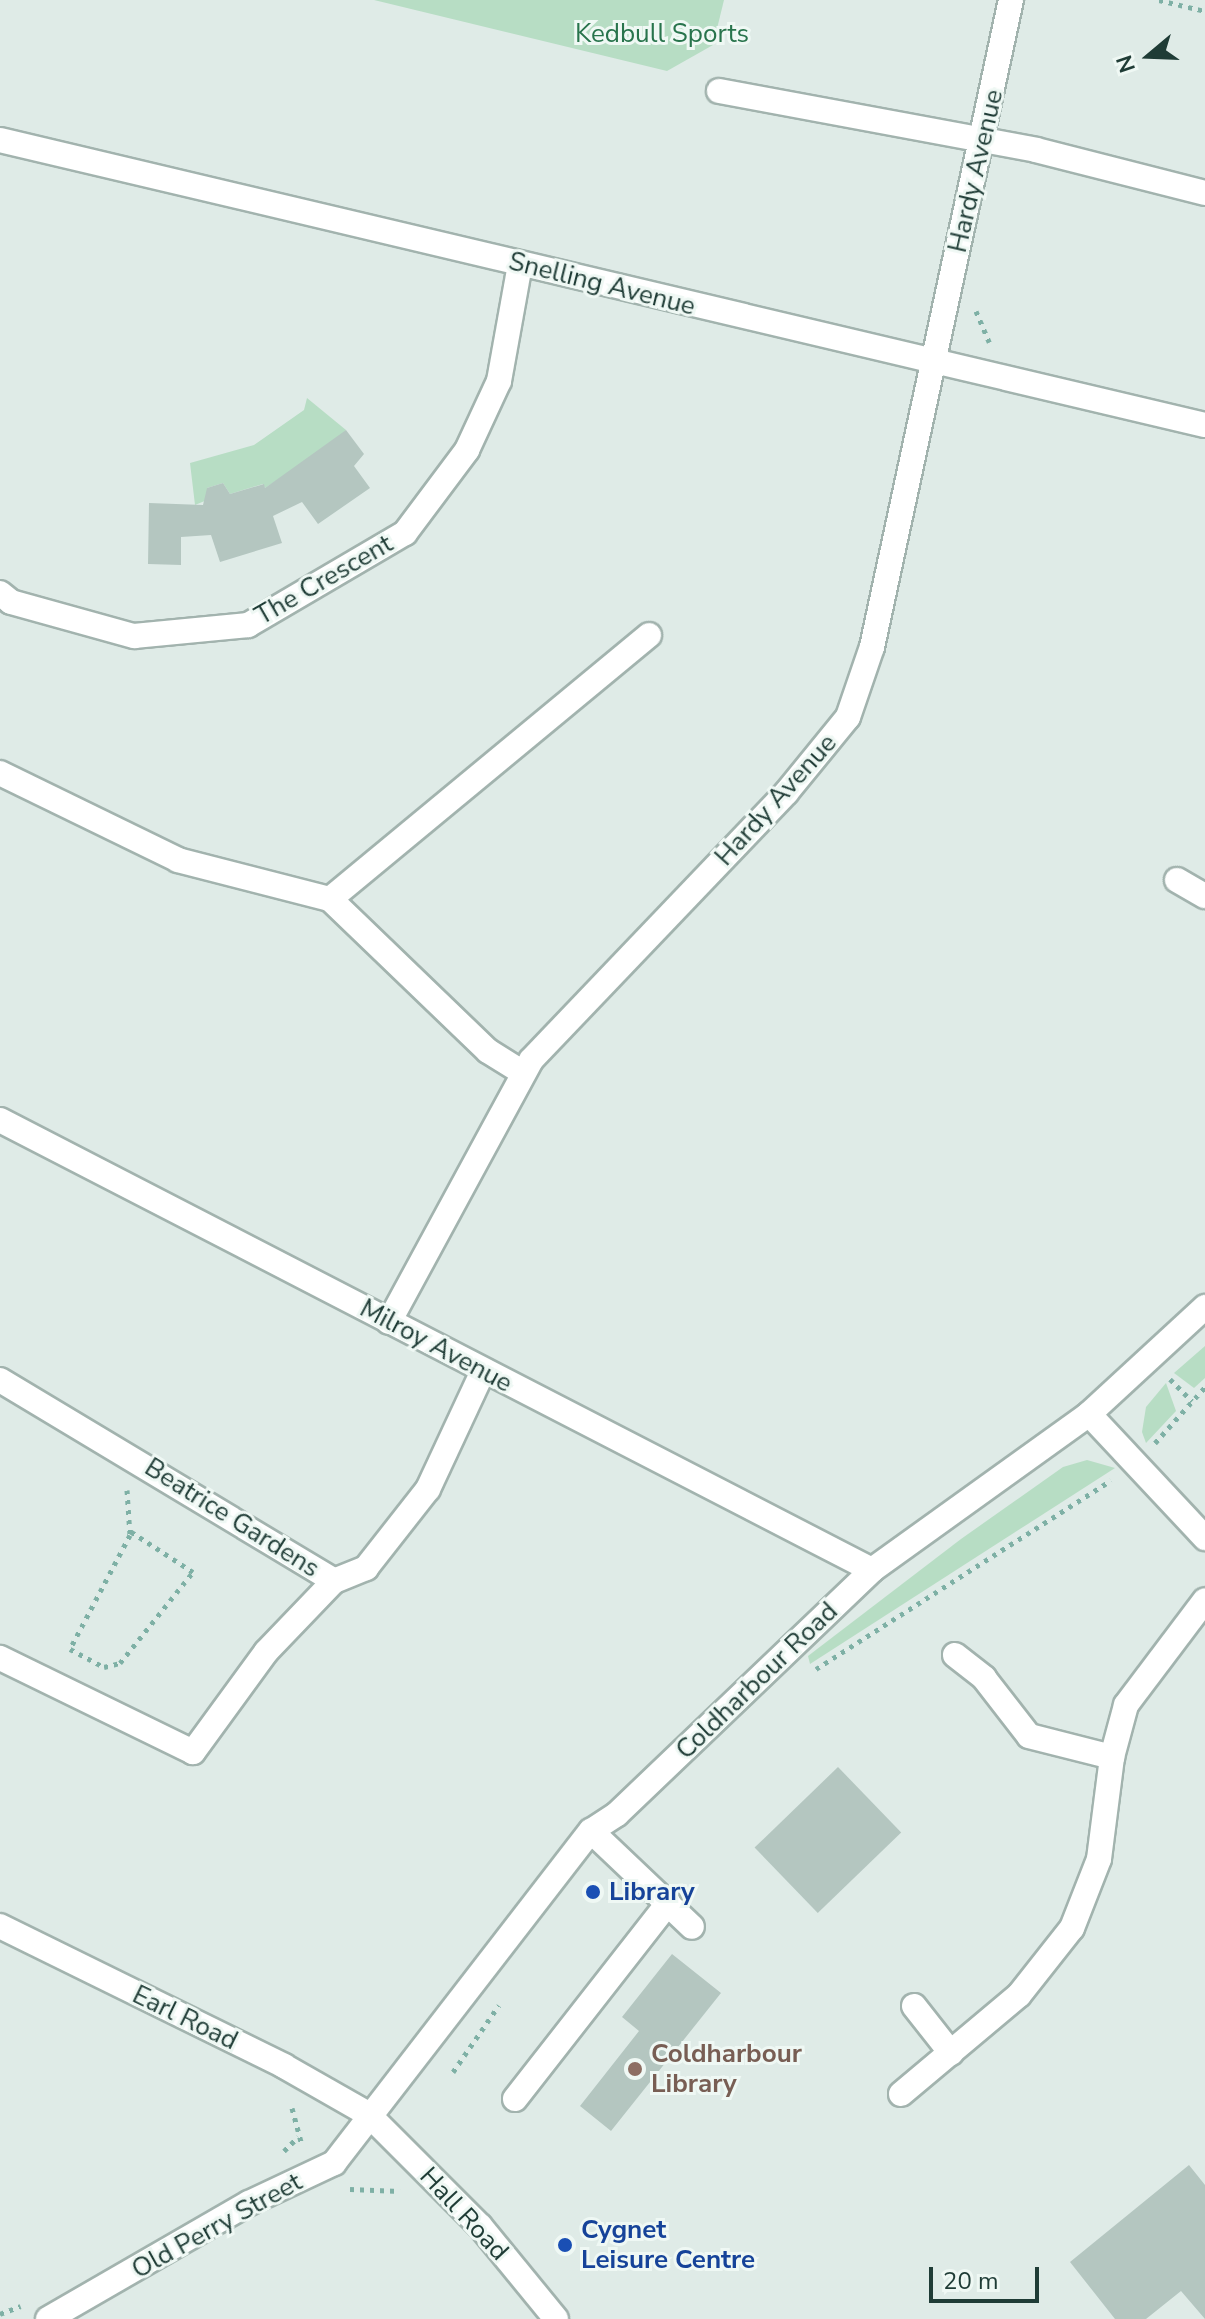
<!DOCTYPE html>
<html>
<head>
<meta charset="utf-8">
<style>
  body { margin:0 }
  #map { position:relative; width:1205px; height:2319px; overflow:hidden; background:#dfebe7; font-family:"Nunito Sans",sans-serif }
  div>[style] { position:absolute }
  .green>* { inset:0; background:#b7ddc4 }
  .building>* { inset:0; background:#b4c6c0; transform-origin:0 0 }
  .path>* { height:5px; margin-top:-2.5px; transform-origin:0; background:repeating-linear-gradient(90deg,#7eb0a5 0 4px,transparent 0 10px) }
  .roads { filter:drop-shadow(2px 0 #a2b3ae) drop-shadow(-2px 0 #a2b3ae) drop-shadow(0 2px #a2b3ae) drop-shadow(0 -2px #a2b3ae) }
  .minor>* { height:24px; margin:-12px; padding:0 12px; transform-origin:12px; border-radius:12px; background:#fff }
  .dots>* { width:22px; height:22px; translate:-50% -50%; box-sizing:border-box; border:4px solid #eff8f4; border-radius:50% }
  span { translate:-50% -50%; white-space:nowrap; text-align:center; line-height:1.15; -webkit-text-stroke:6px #eff8f4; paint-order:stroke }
  .park-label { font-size:26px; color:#28744c }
  .street-label { font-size:26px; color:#1f3c36 }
  .transit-label { font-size:26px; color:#164399; font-weight:700 }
  .left { translate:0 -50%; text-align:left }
  .education-label { font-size:26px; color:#785e54; font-weight:700 }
  .north { position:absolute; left:1109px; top:16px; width:80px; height:80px; -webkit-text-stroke:6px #eff8f4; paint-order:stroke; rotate:251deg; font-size:22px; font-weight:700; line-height:32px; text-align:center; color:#1f3c36 }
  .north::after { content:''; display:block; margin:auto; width:28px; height:36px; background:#1f3c36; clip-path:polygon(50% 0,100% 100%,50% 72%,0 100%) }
  .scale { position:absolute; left:929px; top:2267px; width:110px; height:36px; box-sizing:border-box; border:4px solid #1f3c36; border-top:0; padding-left:10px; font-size:24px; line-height:28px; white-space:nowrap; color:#1f3c36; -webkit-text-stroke:6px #eff8f4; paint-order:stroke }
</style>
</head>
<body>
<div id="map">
  <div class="green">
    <i style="clip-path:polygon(374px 0,724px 0,713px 45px,667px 71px)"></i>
    <i style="clip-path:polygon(307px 398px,346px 430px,337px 441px,265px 488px,263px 484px,230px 494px,223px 483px,207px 488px,207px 500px,195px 505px,190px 463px,254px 445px,304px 410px)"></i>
    <i style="clip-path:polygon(1205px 1346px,1205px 1378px,1194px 1388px,1174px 1373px)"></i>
    <i style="clip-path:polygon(1166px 1383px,1176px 1411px,1146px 1443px,1142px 1432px,1146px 1407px)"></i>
    <i style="clip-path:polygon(1087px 1460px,1115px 1468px,810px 1664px,808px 1656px,961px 1539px,1063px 1467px)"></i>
  </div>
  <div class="building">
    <i style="clip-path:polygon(346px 430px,364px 454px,354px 466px,370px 488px,318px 524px,302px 502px,273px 516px,282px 543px,220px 562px,211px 535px,181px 537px,181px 565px,148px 564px,149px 503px,203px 505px,207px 488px,223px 483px,230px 494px,264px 484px,265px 488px)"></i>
    <i style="left:838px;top:1767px;width:91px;height:116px;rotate:46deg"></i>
    <i style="clip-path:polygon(672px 1954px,721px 1993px,611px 2131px,580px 2106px,639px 2031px,622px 2017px)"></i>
    <i style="clip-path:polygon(1189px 2165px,1205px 2185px,1205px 2319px,1181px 2291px,1146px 2319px,1115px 2319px,1070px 2262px)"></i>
  </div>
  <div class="path">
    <i style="left:1159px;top:0;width:47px;rotate:13.4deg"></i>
    <i style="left:976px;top:311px;width:34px;rotate:67deg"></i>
    <i style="left:1170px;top:1379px;width:31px;rotate:45deg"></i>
    <i style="left:1155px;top:1443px;width:75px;rotate:-48.2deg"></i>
    <i style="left:127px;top:1490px;width:45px;rotate:86.2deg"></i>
    <i style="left:130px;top:1535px;width:129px;rotate:117.8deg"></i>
    <i style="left:70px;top:1649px;width:38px;rotate:28deg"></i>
    <i style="left:104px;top:1667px;width:16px;rotate:-14deg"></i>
    <i style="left:120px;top:1663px;width:117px;rotate:-51.3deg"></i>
    <i style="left:193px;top:1572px;width:75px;rotate:-146.9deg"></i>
    <i style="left:816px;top:1669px;width:350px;rotate:-32.6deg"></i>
    <i style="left:453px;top:2072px;width:81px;rotate:-55.5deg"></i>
    <i style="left:292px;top:2108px;width:39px;rotate:75deg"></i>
    <i style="left:284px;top:2151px;width:20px;rotate:-45deg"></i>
    <i style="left:350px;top:2189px;width:50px;rotate:2.3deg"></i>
    <i style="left:0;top:2314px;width:22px;rotate:-21deg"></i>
  </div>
  <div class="roads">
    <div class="minor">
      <i style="left:719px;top:91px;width:322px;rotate:10.5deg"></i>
      <i style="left:1036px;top:150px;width:174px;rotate:14.3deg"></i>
      <i style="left:0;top:140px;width:1238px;rotate:13.31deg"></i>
      <i style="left:0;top:593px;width:14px;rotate:39deg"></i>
      <i style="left:11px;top:602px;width:128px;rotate:15.5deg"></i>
      <i style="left:134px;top:636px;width:115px;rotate:-5.5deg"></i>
      <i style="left:248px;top:625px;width:182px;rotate:-30.4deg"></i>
      <i style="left:405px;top:533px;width:104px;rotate:-53.2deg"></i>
      <i style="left:467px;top:450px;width:76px;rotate:-65.1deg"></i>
      <i style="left:499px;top:381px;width:119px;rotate:-79.8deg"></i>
      <i style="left:0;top:773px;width:198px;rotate:26deg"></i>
      <i style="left:178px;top:860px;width:157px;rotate:14.4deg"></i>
      <i style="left:330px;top:899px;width:414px;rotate:-39.6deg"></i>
      <i style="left:1177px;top:880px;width:32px;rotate:30deg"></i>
      <i style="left:330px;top:899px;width:219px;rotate:43.9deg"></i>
      <i style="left:488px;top:1051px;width:40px;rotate:32deg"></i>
      <i style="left:0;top:1120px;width:981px;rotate:27.3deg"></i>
      <i style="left:389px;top:1322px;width:298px;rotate:-61.5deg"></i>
      <i style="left:531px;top:1060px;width:369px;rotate:-46.3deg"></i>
      <i style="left:786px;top:793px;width:98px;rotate:-50.8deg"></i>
      <i style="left:848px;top:717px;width:74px;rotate:-71.1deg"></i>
      <i style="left:872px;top:647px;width:662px;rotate:-77.88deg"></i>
      <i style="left:0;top:1380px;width:390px;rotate:31deg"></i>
      <i style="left:334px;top:1581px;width:98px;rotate:133.8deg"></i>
      <i style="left:266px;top:1652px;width:124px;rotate:126.1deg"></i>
      <i style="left:193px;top:1752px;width:215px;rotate:-154deg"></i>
      <i style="left:1089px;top:1414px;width:170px;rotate:46.9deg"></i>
      <i style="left:334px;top:1581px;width:35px;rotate:-22deg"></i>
      <i style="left:366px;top:1568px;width:100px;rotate:-51.9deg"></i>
      <i style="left:428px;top:1489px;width:130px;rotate:-65deg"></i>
      <i style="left:955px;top:1655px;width:37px;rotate:38deg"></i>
      <i style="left:984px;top:1678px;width:73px;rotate:52.2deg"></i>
      <i style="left:1029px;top:1736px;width:86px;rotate:14.2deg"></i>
      <i style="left:591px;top:1831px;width:139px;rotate:43.5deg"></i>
      <i style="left:0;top:1926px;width:317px;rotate:26.2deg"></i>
      <i style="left:284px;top:2066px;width:97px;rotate:29.7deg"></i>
      <i style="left:368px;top:2114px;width:158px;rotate:45deg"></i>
      <i style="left:480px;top:2226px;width:120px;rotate:50.7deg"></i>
      <i style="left:914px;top:2006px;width:60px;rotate:51.8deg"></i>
      <i style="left:901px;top:2094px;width:154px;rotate:-40deg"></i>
      <i style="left:1019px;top:1995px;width:85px;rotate:-51.7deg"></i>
      <i style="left:1072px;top:1928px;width:74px;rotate:-68.6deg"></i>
      <i style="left:1099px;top:1859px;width:103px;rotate:-82.7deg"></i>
      <i style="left:1112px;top:1757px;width:54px;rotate:-74.9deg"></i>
      <i style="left:1126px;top:1705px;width:131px;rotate:-53deg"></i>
      <i style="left:515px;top:2099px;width:249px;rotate:-52deg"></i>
      <i style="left:48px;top:2319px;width:232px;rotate:-30deg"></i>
      <i style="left:249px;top:2203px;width:94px;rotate:-25.2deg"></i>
      <i style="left:334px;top:2163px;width:420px;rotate:-52.3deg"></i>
      <i style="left:591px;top:1831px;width:31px;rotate:-33deg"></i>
      <i style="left:617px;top:1814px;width:353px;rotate:-43.7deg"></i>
      <i style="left:872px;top:1570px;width:267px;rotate:-35.7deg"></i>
      <i style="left:1089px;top:1414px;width:158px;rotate:-42.7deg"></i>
    </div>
  </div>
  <div class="dots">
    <i style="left:593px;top:1892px;background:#1a4fb4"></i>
    <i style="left:635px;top:2069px;background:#8d6e63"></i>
    <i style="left:565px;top:2245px;background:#1a4fb4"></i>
  </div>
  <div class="park-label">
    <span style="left:662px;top:34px">Kedbull Sports</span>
  </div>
  <div class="street-label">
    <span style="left:976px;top:171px;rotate:-77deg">Hardy Avenue</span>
    <span style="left:602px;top:284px;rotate:14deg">Snelling Avenue</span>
    <span style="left:324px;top:580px;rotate:-30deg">The Crescent</span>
    <span style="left:776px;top:800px;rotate:-48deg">Hardy Avenue</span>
    <span style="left:436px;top:1346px;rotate:28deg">Milroy Avenue</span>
    <span style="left:232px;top:1518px;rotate:32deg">Beatrice Gardens</span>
    <span style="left:757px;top:1681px;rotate:-44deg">Coldharbour Road</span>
    <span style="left:185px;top:2018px;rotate:26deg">Earl Road</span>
    <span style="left:464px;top:2214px;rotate:47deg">Hall Road</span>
    <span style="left:217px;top:2226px;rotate:-29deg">Old Perry Street</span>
  </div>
  <div class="transit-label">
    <span class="left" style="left:609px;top:1892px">Library</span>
    <span class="left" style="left:581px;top:2245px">Cygnet<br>Leisure Centre</span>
  </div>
  <div class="education-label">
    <span class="left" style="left:651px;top:2069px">Coldharbour<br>Library</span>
  </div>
  <div class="north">N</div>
  <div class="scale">20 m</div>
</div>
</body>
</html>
